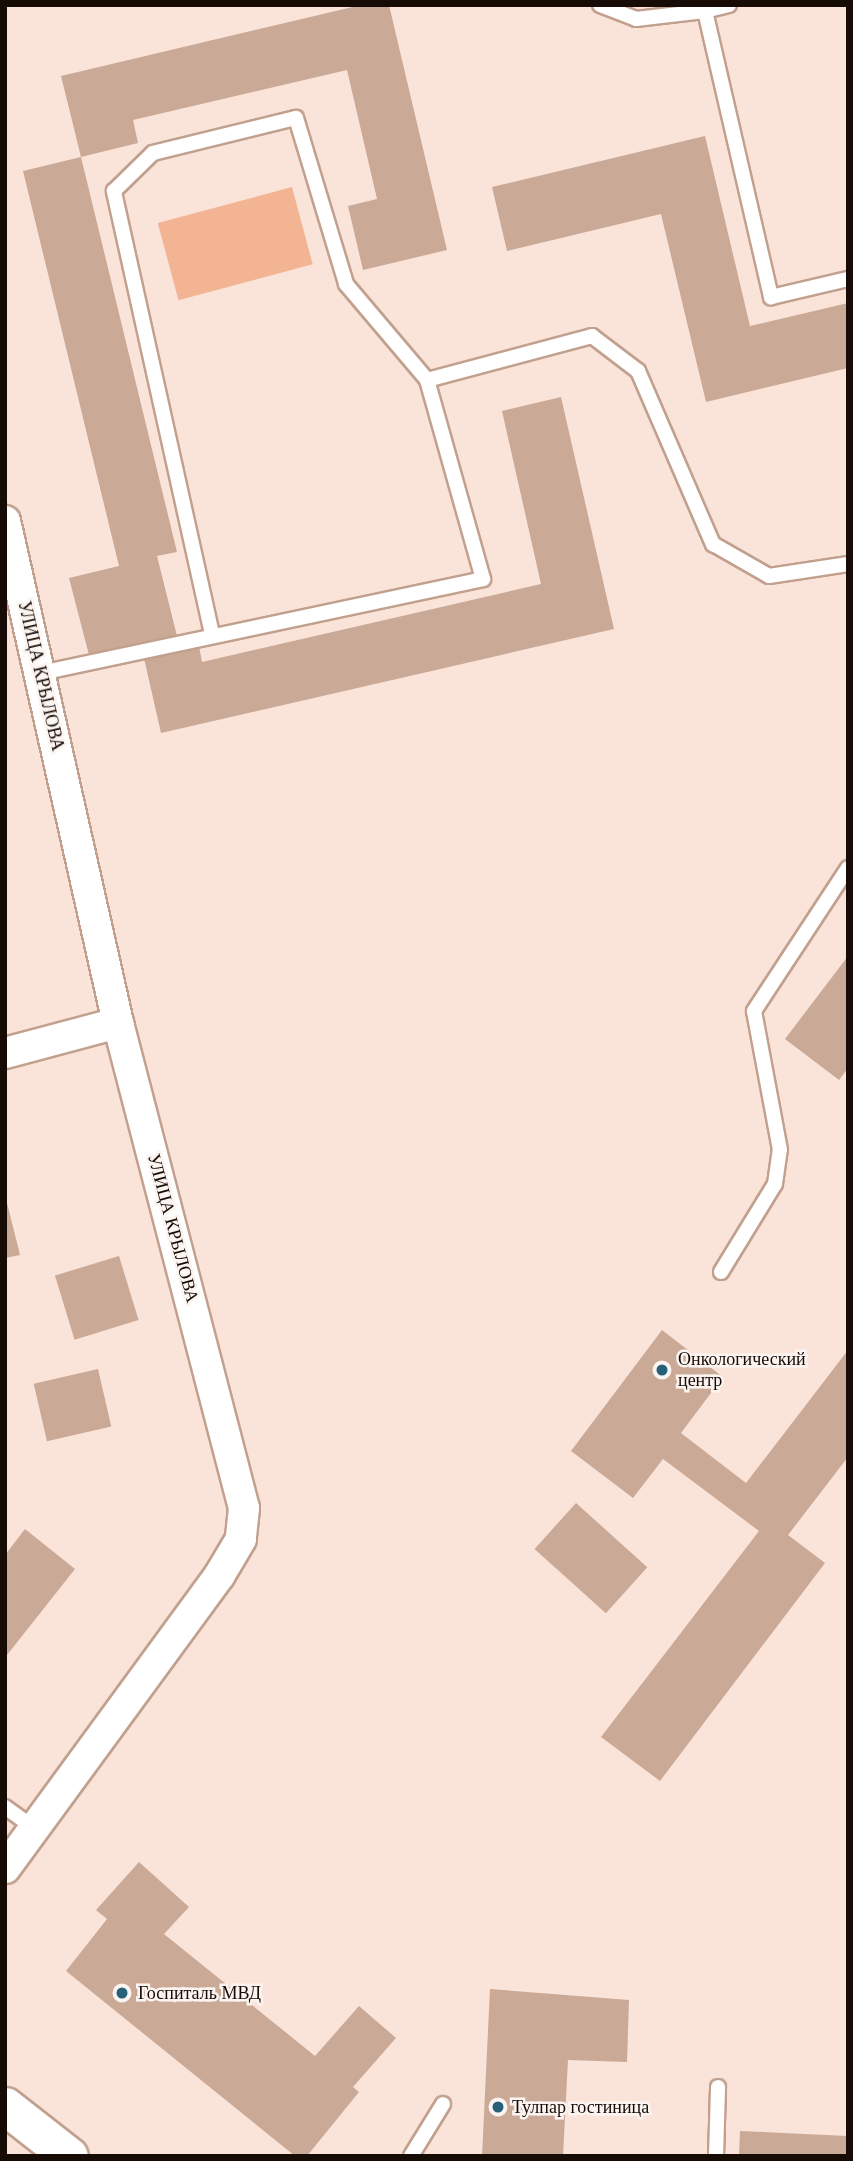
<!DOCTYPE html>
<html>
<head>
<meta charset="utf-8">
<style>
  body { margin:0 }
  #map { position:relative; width:853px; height:2161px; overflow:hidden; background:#fae4d9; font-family:"Times New Roman",serif }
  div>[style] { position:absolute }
  .green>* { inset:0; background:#f3b493; transform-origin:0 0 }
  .building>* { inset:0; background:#cba997; transform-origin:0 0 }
  .roads { filter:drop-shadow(2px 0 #c2a08e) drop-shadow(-2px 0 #c2a08e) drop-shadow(0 2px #c2a08e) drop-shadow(0 -2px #c2a08e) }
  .service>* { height:14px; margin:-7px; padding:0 7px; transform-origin:7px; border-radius:7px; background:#fff }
  .minor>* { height:30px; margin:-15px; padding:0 15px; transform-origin:15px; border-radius:15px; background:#fff }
  .tertiary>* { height:37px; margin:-18.5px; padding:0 18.5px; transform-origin:18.5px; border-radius:18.5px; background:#fff }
  .dots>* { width:19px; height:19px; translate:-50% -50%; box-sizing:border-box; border:4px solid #fcf4f1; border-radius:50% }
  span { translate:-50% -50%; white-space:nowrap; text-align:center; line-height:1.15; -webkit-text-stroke:5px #fcf4f1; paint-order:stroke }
  .street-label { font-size:18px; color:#160b05 }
  .poi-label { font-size:18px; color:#160b05 }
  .left { translate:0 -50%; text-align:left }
  .frame { position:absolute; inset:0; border:7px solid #160b05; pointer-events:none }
</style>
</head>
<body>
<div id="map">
  <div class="green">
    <i style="left:292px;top:187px;width:80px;height:139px;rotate:75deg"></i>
  </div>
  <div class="building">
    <i style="clip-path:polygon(361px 5px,389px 5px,447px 250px,363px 270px,348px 206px,377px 199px,347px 70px,133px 120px,138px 143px,81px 157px,61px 76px)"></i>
    <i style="clip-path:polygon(705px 136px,750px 326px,848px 303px,848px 368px,706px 402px,661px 214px,507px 251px,492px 187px)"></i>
    <i style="clip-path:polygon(81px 157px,177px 552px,157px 556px,177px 636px,90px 659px,69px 578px,119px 566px,23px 171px)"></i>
    <i style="clip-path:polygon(561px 397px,614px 629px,161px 733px,143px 654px,198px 641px,202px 662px,541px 584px,502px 411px)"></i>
    <i style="clip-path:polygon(848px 956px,848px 1068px,839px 1080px,785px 1039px)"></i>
    <i style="clip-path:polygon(5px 1195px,20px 1255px,5px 1258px)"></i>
    <i style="left:119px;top:1256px;width:67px;height:67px;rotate:73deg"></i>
    <i style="clip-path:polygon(662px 1330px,723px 1377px,681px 1433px,746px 1483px,848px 1350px,848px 1457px,788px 1535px,825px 1563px,660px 1781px,601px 1737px,759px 1531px,663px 1459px,633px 1498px,571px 1451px)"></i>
    <i style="left:98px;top:1369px;width:59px;height:66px;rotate:77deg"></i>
    <i style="left:576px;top:1503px;width:96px;height:62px;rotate:42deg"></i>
    <i style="clip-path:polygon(25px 1529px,75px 1569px,7px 1655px,5px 1555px)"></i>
    <i style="clip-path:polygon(139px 1862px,189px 1907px,164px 1934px,315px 2056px,359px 2006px,396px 2038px,353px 2087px,359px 2092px,307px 2156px,295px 2156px,66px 1971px,107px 1919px,96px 1910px)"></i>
    <i style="clip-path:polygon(490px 1989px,629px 2000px,627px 2062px,568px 2060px,563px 2156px,482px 2156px)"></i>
    <i style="clip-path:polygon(740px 2131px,848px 2136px,848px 2156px,739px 2156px)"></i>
  </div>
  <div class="roads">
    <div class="service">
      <i style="left:600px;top:5px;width:39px;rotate:21deg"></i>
      <i style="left:636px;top:19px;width:69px;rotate:-6.6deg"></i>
      <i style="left:729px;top:5px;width:25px;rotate:166deg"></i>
      <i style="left:705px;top:11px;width:294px;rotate:77deg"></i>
      <i style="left:771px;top:297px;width:79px;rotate:-13.2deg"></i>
      <i style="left:212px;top:634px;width:454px;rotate:-102.5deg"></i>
      <i style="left:114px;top:191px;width:54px;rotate:-44.3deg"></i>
      <i style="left:153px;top:153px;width:147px;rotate:-13.8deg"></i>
      <i style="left:296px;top:118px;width:173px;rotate:73.2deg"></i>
      <i style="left:346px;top:284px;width:126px;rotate:49.8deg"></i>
      <i style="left:41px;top:673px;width:452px;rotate:-12deg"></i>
      <i style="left:483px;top:579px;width:207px;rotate:-105.7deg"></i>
      <i style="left:427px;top:380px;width:171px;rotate:-14.9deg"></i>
      <i style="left:592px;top:336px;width:58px;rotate:37.3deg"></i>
      <i style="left:638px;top:371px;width:189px;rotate:66.6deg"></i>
      <i style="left:713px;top:544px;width:64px;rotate:29.7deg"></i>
      <i style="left:769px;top:576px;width:80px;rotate:-8.6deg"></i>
      <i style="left:721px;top:1272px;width:103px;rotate:-58.5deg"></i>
      <i style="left:775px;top:1184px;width:34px;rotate:-82deg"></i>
      <i style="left:780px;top:1150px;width:141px;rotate:-100.6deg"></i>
      <i style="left:754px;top:1011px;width:171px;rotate:-56.7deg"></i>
      <i style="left:5px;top:1807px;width:36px;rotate:36deg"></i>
      <i style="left:411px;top:2156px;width:61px;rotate:-58.4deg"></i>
      <i style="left:716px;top:2156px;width:69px;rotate:-88.3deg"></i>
    </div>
    <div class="minor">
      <i style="left:5px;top:521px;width:515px;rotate:77.31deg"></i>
      <i style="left:118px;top:1023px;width:501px;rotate:75.44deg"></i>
      <i style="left:244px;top:1508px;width:31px;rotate:96deg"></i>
      <i style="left:241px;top:1539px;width:43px;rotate:120.7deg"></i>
      <i style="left:219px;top:1576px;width:362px;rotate:126.2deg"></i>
      <i style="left:5px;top:1053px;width:117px;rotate:-14.9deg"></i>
    </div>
    <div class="tertiary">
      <i style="left:5px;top:2106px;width:81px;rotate:38deg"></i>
    </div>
  </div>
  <div class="dots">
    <i style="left:662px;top:1370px;background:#266179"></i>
    <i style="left:122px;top:1993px;background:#266179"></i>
    <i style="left:498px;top:2107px;background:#266179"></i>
  </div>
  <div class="street-label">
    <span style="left:41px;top:676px;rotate:77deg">УЛИЦА КРЫЛОВА</span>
    <span style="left:173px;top:1228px;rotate:75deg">УЛИЦА КРЫЛОВА</span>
  </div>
  <div class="poi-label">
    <span class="left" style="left:678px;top:1370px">Онкологический<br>центр</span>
    <span class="left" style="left:138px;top:1993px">Госпиталь МВД</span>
    <span class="left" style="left:512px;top:2107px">Тулпар гостиница</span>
  </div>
  <div class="frame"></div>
</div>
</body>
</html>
